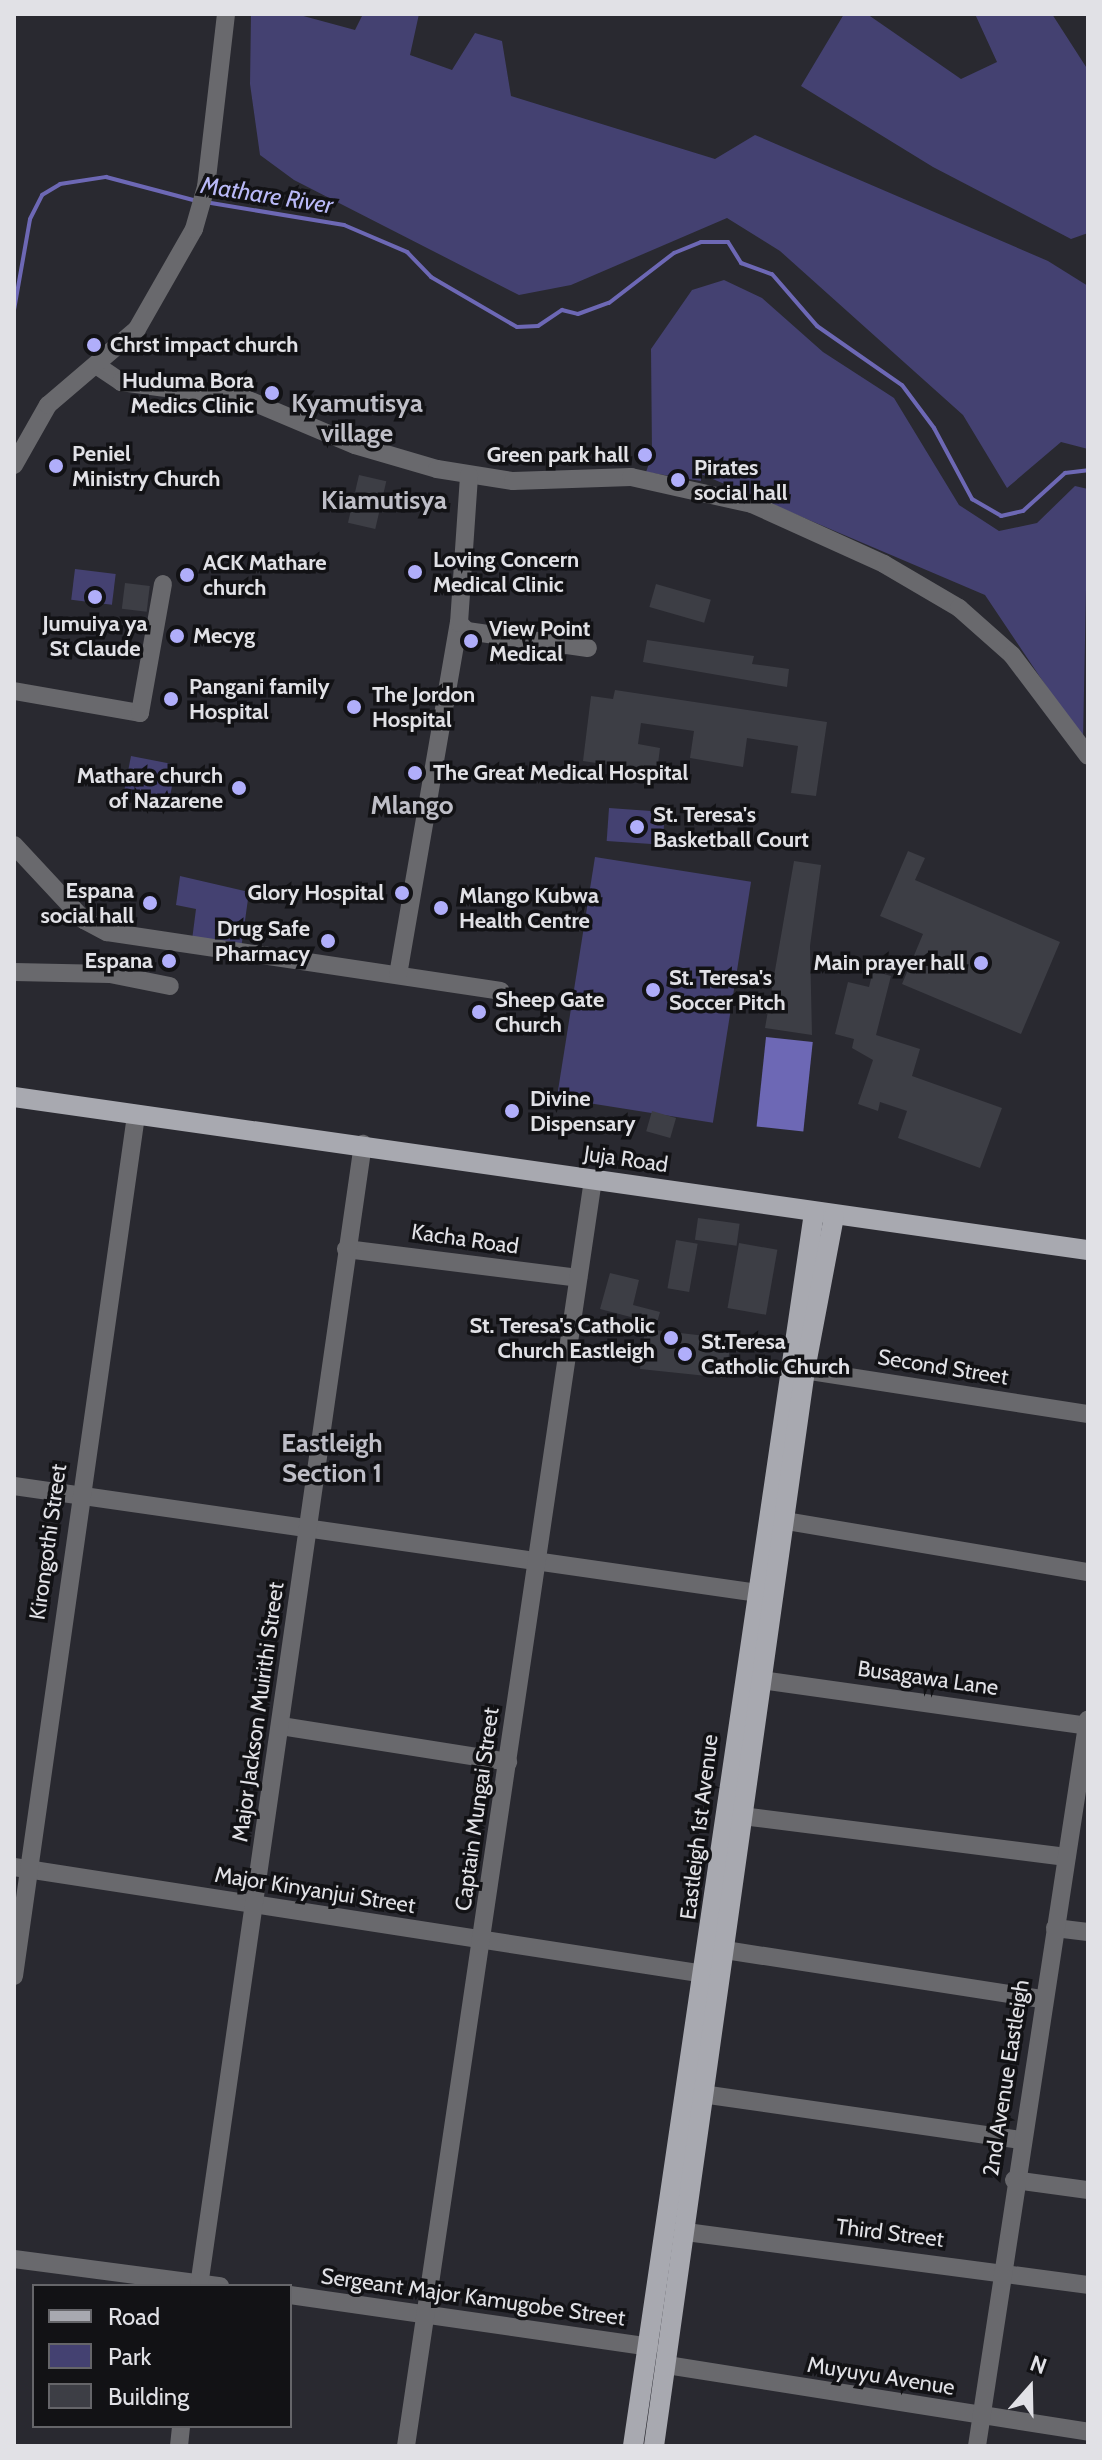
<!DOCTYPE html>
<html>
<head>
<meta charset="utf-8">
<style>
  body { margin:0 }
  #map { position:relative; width:1102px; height:2460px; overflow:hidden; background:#292930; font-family:Cabin,sans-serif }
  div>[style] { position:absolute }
  .green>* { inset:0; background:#444171; transform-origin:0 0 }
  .water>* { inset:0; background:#6d68b5; transform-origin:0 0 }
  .stream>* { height:4px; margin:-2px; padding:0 2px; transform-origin:2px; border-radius:2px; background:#6d68b5 }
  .building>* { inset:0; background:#3d3e45; transform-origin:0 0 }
  .minor>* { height:18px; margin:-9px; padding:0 9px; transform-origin:9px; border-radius:9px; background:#69696d }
  .major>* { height:20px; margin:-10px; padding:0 10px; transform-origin:10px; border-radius:10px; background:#a8a9b0 }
  .dots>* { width:22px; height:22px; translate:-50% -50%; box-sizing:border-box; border:4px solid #121215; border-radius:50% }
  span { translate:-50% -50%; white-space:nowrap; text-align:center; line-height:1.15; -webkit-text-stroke:7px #121215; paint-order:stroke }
  .poi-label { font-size:22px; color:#e1e1e6; font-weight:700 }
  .left { translate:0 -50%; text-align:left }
  .right { translate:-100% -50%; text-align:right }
  .street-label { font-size:22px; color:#e1e1e6 }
  .water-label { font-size:24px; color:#b9b9f8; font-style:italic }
  .quarter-label { font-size:26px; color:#bebec7; font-weight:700 }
  .frame { position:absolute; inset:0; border:16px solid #e1e1e6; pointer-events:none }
  .legend { position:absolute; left:32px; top:2284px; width:260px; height:144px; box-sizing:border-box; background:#121215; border:2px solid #656569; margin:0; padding:10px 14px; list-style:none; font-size:24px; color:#e1e1e6 }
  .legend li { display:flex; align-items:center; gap:16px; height:40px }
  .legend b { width:40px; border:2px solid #656569 }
  .north { position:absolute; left:990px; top:2348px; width:80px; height:80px; -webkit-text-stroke:6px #121215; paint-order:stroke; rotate:20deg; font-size:22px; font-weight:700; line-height:32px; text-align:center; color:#e1e1e6 }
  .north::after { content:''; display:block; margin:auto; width:28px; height:36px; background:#e1e1e6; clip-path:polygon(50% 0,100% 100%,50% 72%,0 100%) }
</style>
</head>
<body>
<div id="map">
  <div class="green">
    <i style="clip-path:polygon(251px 14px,296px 14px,355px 30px,363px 14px,419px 14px,410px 55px,452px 70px,475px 33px,502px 41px,511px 96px,715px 159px,755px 135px,1048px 261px,1088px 286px,1088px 449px,1061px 442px,1007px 488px,963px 415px,780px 251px,727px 218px,571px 285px,519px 295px,294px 180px,260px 155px,250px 84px)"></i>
    <i style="clip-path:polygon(844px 14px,867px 14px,961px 79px,997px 62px,975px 14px,1052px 14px,1088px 70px,1088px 233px,1071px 239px,933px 167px,801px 86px)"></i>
    <i style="clip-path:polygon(724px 280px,762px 298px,823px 352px,894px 398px,959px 505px,999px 531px,1037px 523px,1075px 486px,1088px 489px,1083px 741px,985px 595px,701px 474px,701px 481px,646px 472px,652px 455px,651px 349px,692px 290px)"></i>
    <i style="left:75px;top:569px;width:41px;height:31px;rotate:7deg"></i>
    <i style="left:131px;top:756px;width:46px;height:37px;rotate:11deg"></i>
    <i style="left:609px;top:808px;width:56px;height:33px;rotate:4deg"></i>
    <i style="left:595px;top:857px;width:158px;height:244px;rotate:9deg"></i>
    <i style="clip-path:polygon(180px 876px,249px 892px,241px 949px,192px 940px,196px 909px,176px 905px)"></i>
  </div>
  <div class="water">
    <i style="left:766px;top:1037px;width:47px;height:90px;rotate:6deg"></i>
  </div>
  <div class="stream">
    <i style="left:205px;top:202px;width:141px;rotate:9.4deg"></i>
    <i style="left:344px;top:225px;width:69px;rotate:23.2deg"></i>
    <i style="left:407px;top:252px;width:35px;rotate:46deg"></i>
    <i style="left:431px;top:277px;width:99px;rotate:30.2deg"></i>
    <i style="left:517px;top:327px;width:21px;rotate:-3deg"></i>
    <i style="left:538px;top:326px;width:29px;rotate:-34deg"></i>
    <i style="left:562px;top:310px;width:16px;rotate:14deg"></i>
    <i style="left:578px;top:314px;width:33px;rotate:-20deg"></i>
    <i style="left:609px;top:303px;width:82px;rotate:-37.6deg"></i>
    <i style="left:674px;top:253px;width:29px;rotate:-22deg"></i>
    <i style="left:701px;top:242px;width:27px"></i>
    <i style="left:728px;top:242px;width:25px;rotate:58deg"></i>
    <i style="left:741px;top:263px;width:33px;rotate:20deg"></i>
    <i style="left:772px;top:274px;width:69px;rotate:49.1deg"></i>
    <i style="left:817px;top:326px;width:103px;rotate:34.8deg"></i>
    <i style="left:902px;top:385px;width:54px;rotate:53.3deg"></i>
    <i style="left:934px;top:428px;width:81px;rotate:61.8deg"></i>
    <i style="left:972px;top:499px;width:34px;rotate:30deg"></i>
    <i style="left:1001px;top:516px;width:23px;rotate:-13deg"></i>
    <i style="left:1023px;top:511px;width:57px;rotate:-42.1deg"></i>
    <i style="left:1065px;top:473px;width:23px;rotate:-7deg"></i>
    <i style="left:14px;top:310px;width:92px;rotate:-80deg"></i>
    <i style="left:30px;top:219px;width:27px;rotate:-63deg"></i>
    <i style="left:42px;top:195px;width:21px;rotate:-31deg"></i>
    <i style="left:60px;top:184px;width:47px;rotate:-8.7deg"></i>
    <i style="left:106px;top:177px;width:94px;rotate:14.8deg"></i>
  </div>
  <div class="building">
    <i style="left:359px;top:475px;width:28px;height:49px;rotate:13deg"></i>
    <i style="left:125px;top:583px;width:25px;height:26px;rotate:7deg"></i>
    <i style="left:656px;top:584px;width:57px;height:24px;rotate:16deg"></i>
    <i style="clip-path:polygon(647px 640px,754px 656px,752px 664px,789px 669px,787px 687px,643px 662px)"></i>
    <i style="clip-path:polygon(615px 690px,827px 722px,816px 796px,791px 793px,798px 746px,747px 738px,743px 767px,690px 758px,694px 731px,641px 723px,638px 744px,660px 748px,657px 772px,583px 761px,591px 696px,613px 699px)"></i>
    <i style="clip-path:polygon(908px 851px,925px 858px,915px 880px,1060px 942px,1021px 1034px,902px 984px,923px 934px,880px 916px)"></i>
    <i style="clip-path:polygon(794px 861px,821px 865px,810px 946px,812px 1035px,765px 1028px)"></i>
    <i style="clip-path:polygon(873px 971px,891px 976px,876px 1035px,920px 1049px,912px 1076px,1002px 1108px,980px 1168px,898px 1138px,907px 1111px,880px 1102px,878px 1111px,858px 1104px,873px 1060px,852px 1048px,854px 1039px,835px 1034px,848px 982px,869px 987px)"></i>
    <i style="left:652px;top:1111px;width:25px;height:21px;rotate:16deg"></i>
    <i style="left:698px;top:1218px;width:42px;height:22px;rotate:8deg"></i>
    <i style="left:676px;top:1240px;width:22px;height:49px;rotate:10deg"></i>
    <i style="left:739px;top:1243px;width:39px;height:66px;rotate:10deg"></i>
    <i style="clip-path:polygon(610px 1273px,639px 1280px,633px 1305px,660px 1312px,655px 1330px,731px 1339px,726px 1378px,640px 1369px,646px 1321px,600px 1309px)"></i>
  </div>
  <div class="minor">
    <i style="left:99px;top:367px;width:27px;rotate:34deg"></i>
    <i style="left:121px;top:382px;width:126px;rotate:7.7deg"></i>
    <i style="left:246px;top:399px;width:118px;rotate:22.9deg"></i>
    <i style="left:355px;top:445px;width:85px;rotate:16.3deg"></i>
    <i style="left:437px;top:469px;width:77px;rotate:9deg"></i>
    <i style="left:513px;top:481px;width:118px;rotate:-1.9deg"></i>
    <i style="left:631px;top:477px;width:124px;rotate:12.6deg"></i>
    <i style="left:752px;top:504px;width:145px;rotate:24.4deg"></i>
    <i style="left:884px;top:564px;width:87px;rotate:30.4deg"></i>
    <i style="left:959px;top:608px;width:71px;rotate:41.6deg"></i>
    <i style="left:1012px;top:655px;width:126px;rotate:53deg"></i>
    <i style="left:14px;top:465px;width:69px;rotate:-60.5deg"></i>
    <i style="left:48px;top:405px;width:117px;rotate:-40.5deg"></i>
    <i style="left:137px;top:329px;width:115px;rotate:-60.3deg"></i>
    <i style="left:194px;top:229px;width:44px;rotate:-74.1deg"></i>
    <i style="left:206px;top:187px;width:174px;rotate:-83.4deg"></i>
    <i style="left:459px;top:623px;width:11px;rotate:45deg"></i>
    <i style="left:467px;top:631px;width:122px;rotate:8deg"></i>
    <i style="left:14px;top:691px;width:128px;rotate:9.9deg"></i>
    <i style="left:140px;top:713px;width:131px;rotate:-79.9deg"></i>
    <i style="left:14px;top:845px;width:103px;rotate:47deg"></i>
    <i style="left:84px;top:920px;width:26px;rotate:28deg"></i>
    <i style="left:107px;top:932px;width:398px;rotate:8.5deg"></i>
    <i style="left:14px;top:972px;width:96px;rotate:1.2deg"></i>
    <i style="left:110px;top:974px;width:61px;rotate:11.3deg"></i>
    <i style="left:398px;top:975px;width:357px;rotate:-80.2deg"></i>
    <i style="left:459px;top:623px;width:148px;rotate:-86.1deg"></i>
    <i style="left:346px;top:1249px;width:234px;rotate:7.1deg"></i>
    <i style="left:791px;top:1368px;width:301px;rotate:8.8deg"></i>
    <i style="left:14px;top:1486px;width:765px;rotate:8.19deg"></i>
    <i style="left:786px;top:1521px;width:306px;rotate:9.6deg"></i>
    <i style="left:761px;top:1680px;width:330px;rotate:8deg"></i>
    <i style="left:281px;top:1726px;width:230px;rotate:9deg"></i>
    <i style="left:742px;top:1816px;width:327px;rotate:7.2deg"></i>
    <i style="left:14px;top:1867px;width:698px;rotate:8.81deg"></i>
    <i style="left:1055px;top:1928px;width:33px;rotate:7deg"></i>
    <i style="left:725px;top:1950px;width:322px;rotate:8.8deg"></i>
    <i style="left:14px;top:1976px;width:869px;rotate:-81.93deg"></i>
    <i style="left:702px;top:2094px;width:323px;rotate:8.2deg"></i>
    <i style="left:1014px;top:2180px;width:75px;rotate:7.7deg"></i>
    <i style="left:686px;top:2232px;width:405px;rotate:7.5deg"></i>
    <i style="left:14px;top:2259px;width:208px;rotate:7.5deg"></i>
    <i style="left:199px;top:2286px;width:1154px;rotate:-81.83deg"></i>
    <i style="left:290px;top:2295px;width:363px;rotate:8.2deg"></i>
    <i style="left:667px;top:2365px;width:426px;rotate:9deg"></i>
    <i style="left:179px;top:2446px;width:20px;rotate:-84deg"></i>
    <i style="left:406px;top:2446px;width:1281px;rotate:-81.6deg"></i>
    <i style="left:977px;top:2446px;width:735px;rotate:-81.32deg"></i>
  </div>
  <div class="major">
    <i style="left:14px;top:1097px;width:1085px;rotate:8.11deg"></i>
    <i style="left:633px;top:2446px;width:1246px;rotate:-81.65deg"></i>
    <i style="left:654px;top:2446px;width:1087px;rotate:-82.01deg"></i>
    <i style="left:805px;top:1370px;width:156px;rotate:-79.3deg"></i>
  </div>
  <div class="dots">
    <i style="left:94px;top:345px;background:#b0aefa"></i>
    <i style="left:272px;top:393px;background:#b0aefa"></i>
    <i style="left:645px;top:455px;background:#b0aefa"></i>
    <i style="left:56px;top:466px;background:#b0aefa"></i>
    <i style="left:678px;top:480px;background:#b0aefa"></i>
    <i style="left:415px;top:572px;background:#b0aefa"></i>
    <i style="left:187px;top:575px;background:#b0aefa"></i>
    <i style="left:95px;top:597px;background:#b0aefa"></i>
    <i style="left:177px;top:636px;background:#b0aefa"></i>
    <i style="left:471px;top:641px;background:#b0aefa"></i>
    <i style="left:171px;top:699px;background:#b0aefa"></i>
    <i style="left:354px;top:707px;background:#b0aefa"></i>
    <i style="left:415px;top:773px;background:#b0aefa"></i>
    <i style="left:239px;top:788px;background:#b0aefa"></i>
    <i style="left:637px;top:827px;background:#b0aefa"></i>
    <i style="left:402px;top:893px;background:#b0aefa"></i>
    <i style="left:150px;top:903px;background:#b0aefa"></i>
    <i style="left:441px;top:908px;background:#b0aefa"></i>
    <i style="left:328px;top:941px;background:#b0aefa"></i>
    <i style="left:169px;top:961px;background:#b0aefa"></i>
    <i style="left:981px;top:963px;background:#b0aefa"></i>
    <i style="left:653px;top:990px;background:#b0aefa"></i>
    <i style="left:479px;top:1012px;background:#b0aefa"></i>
    <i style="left:512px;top:1111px;background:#b0aefa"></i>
    <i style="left:671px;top:1338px;background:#b0aefa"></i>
    <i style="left:685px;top:1354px;background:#b0aefa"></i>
  </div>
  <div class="poi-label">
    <span class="left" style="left:110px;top:345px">Chrst impact church</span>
    <span class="right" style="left:254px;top:393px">Huduma Bora<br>Medics Clinic</span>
    <span class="left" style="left:72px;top:466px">Peniel<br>Ministry Church</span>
    <span class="right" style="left:629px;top:455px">Green park hall</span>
    <span class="left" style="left:694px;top:480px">Pirates<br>social hall</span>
    <span class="left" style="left:433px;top:572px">Loving Concern<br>Medical Clinic</span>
    <span class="left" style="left:203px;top:575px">ACK Mathare<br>church</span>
    <span style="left:95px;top:636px">Jumuiya ya<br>St Claude</span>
    <span class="left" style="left:489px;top:641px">View Point<br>Medical</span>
    <span class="left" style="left:193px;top:636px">Mecyg</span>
    <span class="left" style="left:189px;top:699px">Pangani family<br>Hospital</span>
    <span class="left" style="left:372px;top:707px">The Jordon<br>Hospital</span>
    <span class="left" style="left:433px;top:773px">The Great Medical Hospital</span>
    <span class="right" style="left:223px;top:788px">Mathare church<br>of Nazarene</span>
    <span class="left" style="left:653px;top:827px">St. Teresa's<br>Basketball Court</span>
    <span class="right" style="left:134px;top:903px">Espana<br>social hall</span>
    <span class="right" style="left:384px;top:893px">Glory Hospital</span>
    <span class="left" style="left:459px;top:908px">Mlango Kubwa<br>Health Centre</span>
    <span class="right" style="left:310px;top:941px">Drug Safe<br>Pharmacy</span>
    <span class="right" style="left:153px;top:961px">Espana</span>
    <span class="right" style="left:965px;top:963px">Main prayer hall</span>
    <span class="left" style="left:669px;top:990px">St. Teresa's<br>Soccer Pitch</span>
    <span class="left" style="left:495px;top:1012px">Sheep Gate<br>Church</span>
    <span class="left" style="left:530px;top:1111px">Divine<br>Dispensary</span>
    <span class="right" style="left:655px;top:1338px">St. Teresa's Catholic<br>Church Eastleigh</span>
    <span class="left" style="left:701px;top:1354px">St.Teresa<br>Catholic Church</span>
  </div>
  <div class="street-label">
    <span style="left:626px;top:1159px;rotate:8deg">Juja Road</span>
    <span style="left:465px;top:1239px;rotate:8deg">Kacha Road</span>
    <span style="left:943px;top:1367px;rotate:9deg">Second Street</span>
    <span style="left:48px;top:1542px;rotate:-82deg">Kirongothi Street</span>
    <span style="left:928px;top:1678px;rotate:8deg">Busagawa Lane</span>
    <span style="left:258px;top:1712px;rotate:-82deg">Major Jackson Muirithi Street</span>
    <span style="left:477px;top:1809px;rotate:-82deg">Captain Mungai Street</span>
    <span style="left:699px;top:1827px;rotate:-83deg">Eastleigh 1st Avenue</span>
    <span style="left:315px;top:1890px;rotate:9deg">Major Kinyanjui Street</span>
    <span style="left:1006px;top:2078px;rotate:-81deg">2nd Avenue Eastleigh</span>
    <span style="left:890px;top:2233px;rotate:7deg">Third Street</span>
    <span style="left:473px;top:2297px;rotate:8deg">Sergeant Major Kamugobe Street</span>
    <span style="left:881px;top:2376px;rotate:9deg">Muyuyu Avenue</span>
  </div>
  <div class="water-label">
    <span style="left:267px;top:195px;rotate:9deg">Mathare River</span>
  </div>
  <div class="quarter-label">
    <span style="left:357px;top:419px">Kyamutisya<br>village</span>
    <span style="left:384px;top:501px">Kiamutisya</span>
    <span style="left:412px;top:806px">Mlango</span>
    <span style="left:332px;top:1459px">Eastleigh<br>Section 1</span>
  </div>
  <div class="frame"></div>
  <ul class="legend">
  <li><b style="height:10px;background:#a8a9b0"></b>Road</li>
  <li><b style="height:22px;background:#444171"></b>Park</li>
  <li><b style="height:22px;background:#3d3e45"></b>Building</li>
  </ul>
  <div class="north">N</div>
</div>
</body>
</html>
